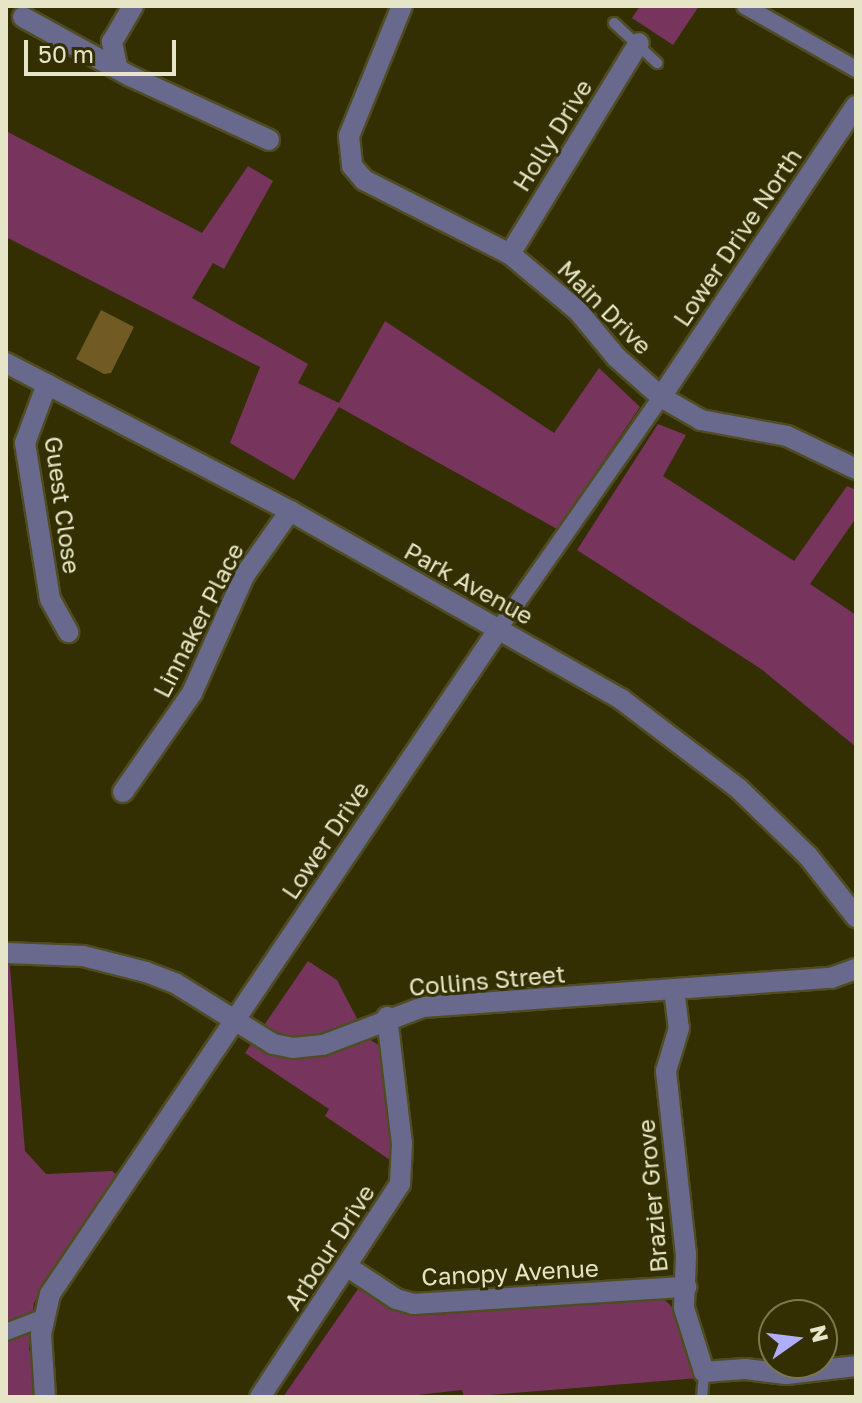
<!DOCTYPE html>
<html>
<head>
<meta charset="utf-8">
<style>
  body { margin:0 }
  #map { position:relative; width:862px; height:1403px; overflow:hidden; background:#332f02; font-family:"Golos Text",sans-serif }
  div>[style] { position:absolute }
  .green>* { inset:0; background:#77345d }
  .building>* { inset:0; background:#725a25 }
  .roads { filter:drop-shadow(2px 0 #504c22) drop-shadow(-2px 0 #504c22) drop-shadow(0 2px #504c22) drop-shadow(0 -2px #504c22) }
  .service>* { height:10px; margin:-5px; padding:0 5px; transform-origin:5px; border-radius:5px; background:#69698e }
  .pedestrian>* { height:16px; margin:-8px; padding:0 8px; transform-origin:8px; border-radius:8px; background:#69698e }
  .minor>* { height:20px; margin:-10px; padding:0 10px; transform-origin:10px; border-radius:10px; background:#69698e }
  span { translate:-50% -50%; white-space:nowrap; text-align:center; line-height:1.15; -webkit-text-stroke:6px #332f02; paint-order:stroke }
  .street-label { font-size:24px; color:#e6e5c8 }
  .frame { position:absolute; inset:0; border:8px solid #e6e5c8; pointer-events:none }
  .north { position:absolute; left:758px; top:1299px; width:80px; height:80px; box-sizing:border-box; background:#332f02; border:2px solid #7b7851; border-radius:50%; rotate:76deg; font-size:22px; font-weight:700; line-height:32px; text-align:center; color:#e6e5c8 }
  .north::after { content:''; display:block; margin:auto; width:28px; height:36px; background:#b0aefa; clip-path:polygon(50% 0,100% 100%,50% 72%,0 100%) }
  .scale { position:absolute; left:24px; top:40px; width:152px; height:36px; box-sizing:border-box; border:4px solid #e6e5c8; border-top:0; padding-left:10px; font-size:24px; line-height:28px; white-space:nowrap; color:#e6e5c8; -webkit-text-stroke:6px #332f02; paint-order:stroke }
</style>
</head>
<body>
<div id="map">
  <div class="green">
    <i style="clip-path:polygon(640px 6px,699px 6px,673px 45px,632px 18px)"></i>
    <i style="clip-path:polygon(6px 131px,202px 233px,248px 166px,273px 181px,224px 269px,213px 263px,192px 298px,308px 364px,298px 383px,339px 403px,385px 321px,554px 433px,599px 368px,640px 407px,557px 529px,339px 407px,294px 480px,230px 443px,260px 367px,6px 237px)"></i>
    <i style="clip-path:polygon(658px 424px,686px 435px,663px 476px,794px 561px,847px 486px,856px 490px,856px 518px,810px 584px,856px 615px,856px 747px,761px 669px,577px 550px)"></i>
    <i style="clip-path:polygon(6px 918px,25px 1151px,46px 1174px,112px 1171px,117px 1175px,34px 1303px,29px 1350px,39px 1370px,42px 1397px,6px 1397px)"></i>
    <i style="clip-path:polygon(308px 961px,337px 980px,367px 1038px,379px 1045px,393px 1162px,325px 1116px,329px 1109px,245px 1053px)"></i>
    <i style="clip-path:polygon(358px 1289px,389px 1307px,435px 1315px,662px 1297px,675px 1310px,699px 1378px,464px 1397px,462px 1390px,400px 1397px,283px 1397px)"></i>
  </div>
  <div class="building">
    <i style="clip-path:polygon(101px 310px,134px 327px,111px 373px,104px 374px,76px 359px)"></i>
  </div>
  <div class="roads">
    <div class="service">
      <i style="left:614px;top:23px;width:59px;rotate:42.9deg"></i>
      <i style="left:702px;top:1397px;width:25px;rotate:-85deg"></i>
    </div>
    <div class="pedestrian">
      <i style="left:745px;top:6px;width:128px;rotate:29.6deg"></i>
      <i style="left:498px;top:630px;width:284px;rotate:-55deg"></i>
      <i style="left:6px;top:1332px;width:40px;rotate:-21deg"></i>
    </div>
    <div class="minor">
      <i style="left:402px;top:6px;width:140px;rotate:112.2deg"></i>
      <i style="left:349px;top:136px;width:30px;rotate:84deg"></i>
      <i style="left:352px;top:166px;width:18px;rotate:49deg"></i>
      <i style="left:364px;top:180px;width:164px;rotate:26.9deg"></i>
      <i style="left:510px;top:254px;width:89px;rotate:40deg"></i>
      <i style="left:578px;top:311px;width:60px;rotate:50.4deg"></i>
      <i style="left:616px;top:357px;width:60px;rotate:41.6deg"></i>
      <i style="left:661px;top:397px;width:46px;rotate:29.9deg"></i>
      <i style="left:701px;top:420px;width:87px;rotate:10.5deg"></i>
      <i style="left:787px;top:436px;width:76px;rotate:25.6deg"></i>
      <i style="left:23px;top:17px;width:122px;rotate:28.9deg"></i>
      <i style="left:130px;top:76px;width:153px;rotate:24.7deg"></i>
      <i style="left:117px;top:66px;width:25px;rotate:-102deg"></i>
      <i style="left:112px;top:42px;width:42px;rotate:-59.7deg"></i>
      <i style="left:510px;top:254px;width:247px;rotate:-58.6deg"></i>
      <i style="left:6px;top:363px;width:320px;rotate:27.5deg"></i>
      <i style="left:290px;top:511px;width:381px;rotate:29.6deg"></i>
      <i style="left:621px;top:699px;width:148px;rotate:37.3deg"></i>
      <i style="left:739px;top:789px;width:96px;rotate:44.2deg"></i>
      <i style="left:808px;top:856px;width:78px;rotate:51.8deg"></i>
      <i style="left:47px;top:384px;width:63px;rotate:110.4deg"></i>
      <i style="left:25px;top:443px;width:158px;rotate:80.9deg"></i>
      <i style="left:50px;top:599px;width:38px;rotate:61deg"></i>
      <i style="left:661px;top:397px;width:350px;rotate:-56.2deg"></i>
      <i style="left:123px;top:792px;width:121px;rotate:-55.1deg"></i>
      <i style="left:192px;top:693px;width:128px;rotate:-66deg"></i>
      <i style="left:244px;top:576px;width:80px;rotate:-54.7deg"></i>
      <i style="left:6px;top:953px;width:77px;rotate:2.2deg"></i>
      <i style="left:83px;top:956px;width:65px;rotate:14.3deg"></i>
      <i style="left:146px;top:972px;width:31px;rotate:21deg"></i>
      <i style="left:175px;top:983px;width:115px;rotate:31.9deg"></i>
      <i style="left:273px;top:1044px;width:20px;rotate:11deg"></i>
      <i style="left:293px;top:1048px;width:30px;rotate:-6deg"></i>
      <i style="left:323px;top:1045px;width:107px;rotate:-20.8deg"></i>
      <i style="left:423px;top:1007px;width:409px;rotate:-4.1deg"></i>
      <i style="left:831px;top:978px;width:27px;rotate:-20deg"></i>
      <i style="left:674px;top:989px;width:39px;rotate:83deg"></i>
      <i style="left:679px;top:1028px;width:45px;rotate:106.8deg"></i>
      <i style="left:666px;top:1071px;width:185px;rotate:83.8deg"></i>
      <i style="left:686px;top:1255px;width:53px;rotate:92.2deg"></i>
      <i style="left:684px;top:1308px;width:67px;rotate:72.6deg"></i>
      <i style="left:704px;top:1372px;width:41px;rotate:-4.2deg"></i>
      <i style="left:745px;top:1369px;width:41px;rotate:7deg"></i>
      <i style="left:786px;top:1374px;width:70px;rotate:-6.5deg"></i>
      <i style="left:348px;top:1267px;width:58px;rotate:33.7deg"></i>
      <i style="left:396px;top:1299px;width:18px;rotate:16deg"></i>
      <i style="left:413px;top:1304px;width:274px;rotate:-3.6deg"></i>
      <i style="left:45px;top:1397px;width:63px;rotate:-93.6deg"></i>
      <i style="left:41px;top:1334px;width:41px;rotate:-77.3deg"></i>
      <i style="left:50px;top:1294px;width:801px;rotate:-55.99deg"></i>
      <i style="left:260px;top:1397px;width:255px;rotate:-56.7deg"></i>
      <i style="left:400px;top:1184px;width:40px;rotate:-87.1deg"></i>
      <i style="left:402px;top:1144px;width:128px;rotate:-96.7deg"></i>
    </div>
  </div>
  <div class="street-label">
    <span style="left:552px;top:135px;rotate:-58deg">Holly Drive</span>
    <span style="left:737px;top:237px;rotate:-56deg">Lower Drive North</span>
    <span style="left:605px;top:307px;rotate:45deg">Main Drive</span>
    <span style="left:63px;top:505px;rotate:82deg">Guest Close</span>
    <span style="left:469px;top:583px;rotate:29deg">Park Avenue</span>
    <span style="left:198px;top:620px;rotate:-63deg">Linnaker Place</span>
    <span style="left:325px;top:840px;rotate:-56deg">Lower Drive</span>
    <span style="left:487px;top:980px;rotate:-5deg">Collins Street</span>
    <span style="left:652px;top:1196px;rotate:-95deg">Brazier Grove</span>
    <span style="left:329px;top:1247px;rotate:-57deg">Arbour Drive</span>
    <span style="left:510px;top:1272px;rotate:-3deg">Canopy Avenue</span>
  </div>
  <div class="frame"></div>
  <div class="north">N</div>
  <div class="scale">50 m</div>
</div>
</body>
</html>
